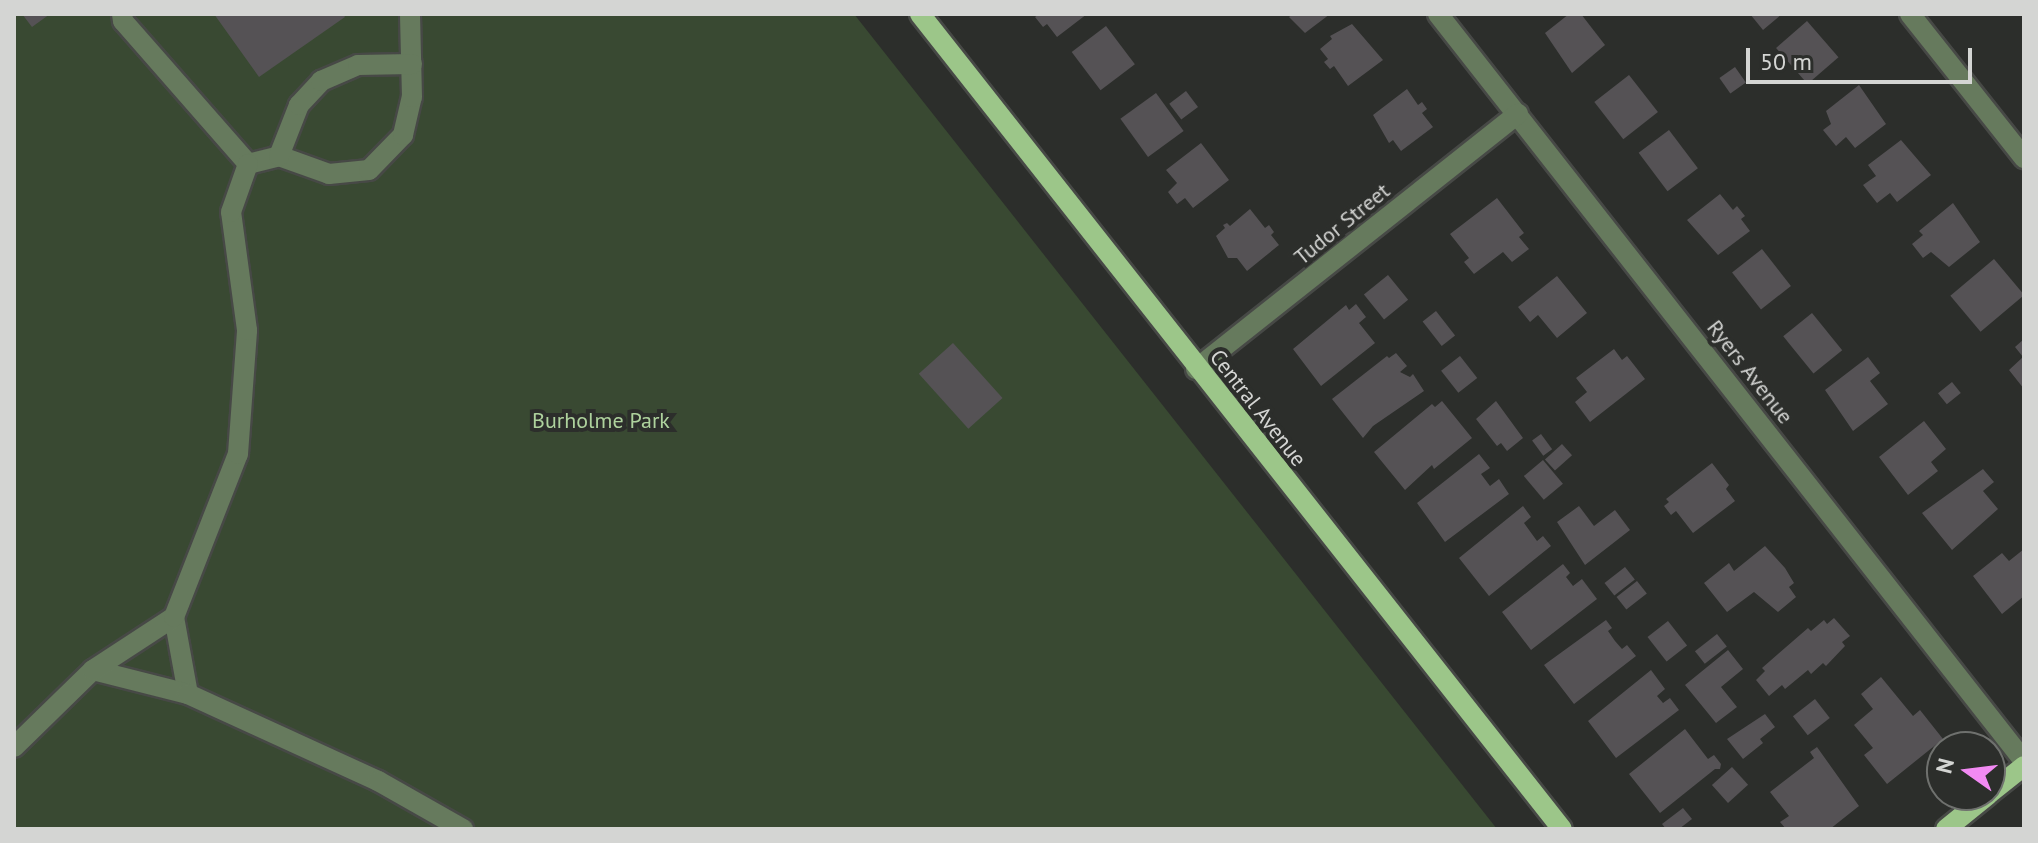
<!DOCTYPE html>
<html>
<head>
<meta charset="utf-8">
<style>
  body { margin:0 }
  #map { position:relative; width:2038px; height:843px; overflow:hidden; background:#2c2e2b; font-family:"PT Sans",sans-serif }
  div>[style] { position:absolute }
  .green>* { inset:0; background:#394932 }
  .building>* { inset:0; background:#555255; transform-origin:0 0 }
  .roads { filter:drop-shadow(2px 0 #474946) drop-shadow(-2px 0 #474946) drop-shadow(0 2px #474946) drop-shadow(0 -2px #474946) }
  .minor>* { height:20px; margin:-10px; padding:0 10px; transform-origin:10px; border-radius:10px; background:#667a5d }
  .major>* { height:20px; margin:-10px; padding:0 10px; transform-origin:10px; border-radius:10px; background:#9cc689 }
  span { translate:-50% -50%; white-space:nowrap; text-align:center; line-height:1.15; -webkit-text-stroke:8px #2c2e2b; paint-order:stroke }
  .street-label { font-size:22px; color:#d4d5d3 }
  .park-label { font-size:22px; color:#aed29d }
  .frame { position:absolute; inset:0; border:16px solid #d4d5d3; pointer-events:none }
  .north { position:absolute; left:1926px; top:731px; width:80px; height:80px; box-sizing:border-box; background:#2c2e2b; border:2px solid #6f716e; border-radius:50%; rotate:284deg; font-size:22px; font-weight:700; line-height:32px; text-align:center; color:#d4d5d3 }
  .north::after { content:''; display:block; margin:auto; width:28px; height:36px; background:#f28af3; clip-path:polygon(50% 0,100% 100%,50% 72%,0 100%) }
  .scale { position:absolute; left:1746px; top:48px; width:226px; height:36px; box-sizing:border-box; border:4px solid #d4d5d3; border-top:0; padding-left:10px; font-size:24px; line-height:28px; white-space:nowrap; color:#d4d5d3; -webkit-text-stroke:6px #2c2e2b; paint-order:stroke }
</style>
</head>
<body>
<div id="map">
  <div class="green">
    <i style="clip-path:polygon(14px 14px,854px 14px,1497px 829px,14px 829px)"></i>
  </div>
  <div class="building">
    <i style="clip-path:polygon(22px 14px,50px 14px,32px 27px)"></i>
    <i style="clip-path:polygon(214px 14px,343px 14px,345px 17px,259px 77px)"></i>
    <i style="clip-path:polygon(1039px 14px,1087px 14px,1057px 37px,1047px 24px,1043px 27px,1035px 17px)"></i>
    <i style="clip-path:polygon(1293px 14px,1330px 14px,1305px 33px,1289px 17px)"></i>
    <i style="clip-path:polygon(1569px 14px,1581px 14px,1605px 45px,1572px 73px,1545px 33px)"></i>
    <i style="clip-path:polygon(1750px 14px,1782px 14px,1763px 30px)"></i>
    <i style="left:1807px;top:21px;width:48px;height:41px;rotate:49deg"></i>
    <i style="clip-path:polygon(1352px 24px,1383px 60px,1348px 86px,1334px 66px,1330px 69px,1324px 62px,1328px 59px,1320px 49px,1332px 39px,1330px 36px)"></i>
    <i style="left:1106px;top:26px;width:48px;height:43px;rotate:53deg"></i>
    <i style="left:1735px;top:67px;width:19px;height:19px;rotate:55deg"></i>
    <i style="left:1629px;top:75px;width:47px;height:44px;rotate:52deg"></i>
    <i style="clip-path:polygon(1859px 85px,1886px 124px,1855px 148px,1846px 137px,1836px 146px,1823px 130px,1831px 124px,1826px 111px)"></i>
    <i style="clip-path:polygon(1407px 89px,1418px 105px,1422px 102px,1427px 109px,1422px 113px,1433px 127px,1401px 151px,1393px 140px,1389px 143px,1373px 115px)"></i>
    <i style="left:1186px;top:91px;width:20px;height:21px;rotate:53deg"></i>
    <i style="left:1156px;top:93px;width:47px;height:44px;rotate:54deg"></i>
    <i style="left:1669px;top:130px;width:48px;height:38px;rotate:53deg"></i>
    <i style="clip-path:polygon(1901px 140px,1931px 175px,1897px 202px,1890px 193px,1877px 203px,1863px 185px,1876px 176px,1868px 165px)"></i>
    <i style="clip-path:polygon(1201px 143px,1229px 180px,1193px 208px,1185px 198px,1177px 204px,1168px 192px,1177px 183px,1166px 170px)"></i>
    <i style="clip-path:polygon(1720px 194px,1733px 210px,1737px 206px,1745px 216px,1741px 219px,1750px 231px,1718px 255px,1687px 220px)"></i>
    <i style="clip-path:polygon(1497px 198px,1524px 233px,1519px 237px,1529px 249px,1512px 262px,1503px 252px,1474px 274px,1464px 262px,1469px 258px,1450px 234px)"></i>
    <i style="clip-path:polygon(1953px 203px,1980px 242px,1949px 267px,1931px 252px,1923px 258px,1912px 244px,1923px 235px,1919px 231px)"></i>
    <i style="clip-path:polygon(1250px 209px,1265px 228px,1269px 225px,1274px 232px,1271px 235px,1279px 245px,1247px 271px,1237px 258px,1228px 258px,1216px 236px,1225px 228px,1223px 225px,1227px 223px,1230px 226px)"></i>
    <i style="left:1762px;top:249px;width:47px;height:38px;rotate:52deg"></i>
    <i style="left:1994px;top:259px;width:47px;height:57px;rotate:50deg"></i>
    <i style="left:1388px;top:275px;width:32px;height:31px;rotate:51deg"></i>
    <i style="clip-path:polygon(1557px 276px,1587px 313px,1557px 338px,1538px 315px,1530px 322px,1518px 307px)"></i>
    <i style="clip-path:polygon(1356px 304px,1366px 317px,1359px 323px,1375px 343px,1321px 386px,1293px 349px,1346px 305px,1349px 310px)"></i>
    <i style="left:1436px;top:311px;width:31px;height:17px;rotate:52deg"></i>
    <i style="left:1812px;top:313px;width:48px;height:37px;rotate:51deg"></i>
    <i style="clip-path:polygon(2024px 339px,2024px 389px,2009px 370px,2023px 357px,2015px 347px)"></i>
    <i style="left:953px;top:343px;width:74px;height:46px;rotate:48deg"></i>
    <i style="clip-path:polygon(1614px 349px,1622px 360px,1627px 356px,1645px 379px,1590px 422px,1575px 402px,1587px 392px,1576px 378px)"></i>
    <i style="clip-path:polygon(1396px 353px,1407px 366px,1400px 372px,1410px 377px,1413px 374px,1424px 391px,1373px 426px,1363px 438px,1332px 399px,1387px 356px,1389px 358px)"></i>
    <i style="left:1460px;top:356px;width:28px;height:24px;rotate:52deg"></i>
    <i style="clip-path:polygon(1868px 357px,1880px 373px,1870px 381px,1888px 404px,1853px 431px,1825px 390px)"></i>
    <i style="left:1952px;top:382px;width:14px;height:18px;rotate:51deg"></i>
    <i style="clip-path:polygon(1442px 401px,1472px 438px,1434px 469px,1432px 465px,1405px 490px,1374px 452px,1432px 404px,1435px 407px)"></i>
    <i style="clip-path:polygon(1496px 401px,1523px 438px,1507px 451px,1501px 443px,1497px 446px,1476px 419px)"></i>
    <i style="clip-path:polygon(1924px 421px,1946px 449px,1931px 462px,1938px 471px,1908px 495px,1879px 457px)"></i>
    <i style="left:1541px;top:434px;width:19px;height:11px;rotate:54deg"></i>
    <i style="left:1562px;top:444px;width:15px;height:23px;rotate:48deg"></i>
    <i style="clip-path:polygon(1479px 454px,1490px 468px,1481px 474px,1490px 486px,1499px 479px,1509px 494px,1445px 542px,1417px 503px)"></i>
    <i style="left:1543px;top:460px;width:31px;height:25px;rotate:50deg"></i>
    <i style="clip-path:polygon(1712px 463px,1729px 485px,1726px 489px,1735px 501px,1693px 533px,1676px 511px,1671px 515px,1664px 506px,1669px 502px,1666px 499px)"></i>
    <i style="clip-path:polygon(1983px 469px,1994px 482px,1983px 491px,1998px 509px,1952px 550px,1922px 513px)"></i>
    <i style="clip-path:polygon(1523px 506px,1531px 517px,1524px 523px,1537px 541px,1543px 536px,1551px 546px,1489px 596px,1459px 558px)"></i>
    <i style="clip-path:polygon(1579px 506px,1594px 526px,1615px 510px,1630px 530px,1585px 565px,1557px 522px)"></i>
    <i style="clip-path:polygon(1765px 546px,1785px 568px,1794px 583px,1789px 587px,1796px 597px,1778px 612px,1754px 592px,1727px 612px,1704px 583px,1729px 563px,1734px 571px)"></i>
    <i style="clip-path:polygon(2024px 549px,2024px 596px,2002px 614px,1973px 576px,2002px 553px,2009px 561px)"></i>
    <i style="clip-path:polygon(1563px 564px,1570px 573px,1566px 577px,1573px 586px,1582px 579px,1597px 599px,1531px 650px,1502px 612px)"></i>
    <i style="left:1625px;top:567px;width:16px;height:26px;rotate:52deg"></i>
    <i style="left:1637px;top:581px;width:16px;height:26px;rotate:52deg"></i>
    <i style="clip-path:polygon(1834px 618px,1850px 636px,1842px 642px,1845px 646px,1826px 666px,1823px 663px,1811px 674px,1808px 670px,1785px 689px,1782px 685px,1769px 696px,1756px 680px,1765px 671px,1762px 668px,1808px 628px,1811px 631px,1824px 620px,1827px 624px)"></i>
    <i style="clip-path:polygon(1606px 620px,1612px 628px,1608px 631px,1615px 641px,1622px 649px,1627px 645px,1636px 656px,1574px 704px,1544px 665px)"></i>
    <i style="left:1668px;top:621px;width:31px;height:26px;rotate:52deg"></i>
    <i style="left:1717px;top:634px;width:16px;height:28px;rotate:52deg"></i>
    <i style="clip-path:polygon(1728px 650px,1743px 669px,1721px 687px,1737px 707px,1716px 723px,1685px 685px)"></i>
    <i style="clip-path:polygon(1651px 670px,1665px 689px,1657px 696px,1663px 703px,1670px 698px,1679px 710px,1616px 758px,1588px 721px)"></i>
    <i style="clip-path:polygon(1881px 677px,1913px 716px,1920px 710px,1943px 739px,1887px 784px,1864px 755px,1873px 748px,1854px 725px,1873px 709px,1861px 694px)"></i>
    <i style="left:1815px;top:699px;width:24px;height:28px;rotate:52deg"></i>
    <i style="clip-path:polygon(1765px 714px,1775px 727px,1760px 739px,1763px 743px,1743px 759px,1727px 739px)"></i>
    <i style="clip-path:polygon(1685px 729px,1708px 759px,1714px 755px,1721px 764px,1720px 769px,1715px 769px,1660px 813px,1629px 774px)"></i>
    <i style="clip-path:polygon(1817px 747px,1859px 806px,1830px 829px,1786px 829px,1780px 822px,1789px 816px,1770px 792px,1814px 758px,1810px 752px)"></i>
    <i style="left:1732px;top:767px;width:24px;height:27px;rotate:48deg"></i>
    <i style="clip-path:polygon(1683px 808px,1692px 819px,1679px 829px,1666px 829px,1662px 824px)"></i>
  </div>
  <div class="roads">
    <div class="minor">
      <i style="left:122px;top:14px;width:7px;rotate:82deg"></i>
      <i style="left:123px;top:21px;width:190px;rotate:48.8deg"></i>
      <i style="left:248px;top:164px;width:32px;rotate:-14deg"></i>
      <i style="left:279px;top:156px;width:53px;rotate:19.8deg"></i>
      <i style="left:329px;top:174px;width:40px;rotate:-5.7deg"></i>
      <i style="left:369px;top:170px;width:49px;rotate:-45.8deg"></i>
      <i style="left:403px;top:135px;width:39px;rotate:-77deg"></i>
      <i style="left:412px;top:97px;width:83px;rotate:-91.4deg"></i>
      <i style="left:1438px;top:14px;width:949px;rotate:51.89deg"></i>
      <i style="left:1910px;top:14px;width:184px;rotate:51.6deg"></i>
      <i style="left:279px;top:156px;width:55px;rotate:-68.6deg"></i>
      <i style="left:299px;top:105px;width:33px;rotate:-47deg"></i>
      <i style="left:321px;top:81px;width:40px;rotate:-23.4deg"></i>
      <i style="left:358px;top:65px;width:54px;rotate:-1.1deg"></i>
      <i style="left:1196px;top:369px;width:411px;rotate:-38.4deg"></i>
      <i style="left:174px;top:617px;width:78px;rotate:79.7deg"></i>
      <i style="left:93px;top:670px;width:98px;rotate:14.2deg"></i>
      <i style="left:188px;top:694px;width:209px;rotate:24.6deg"></i>
      <i style="left:378px;top:781px;width:98px;rotate:29.5deg"></i>
      <i style="left:14px;top:747px;width:110px;rotate:-44.3deg"></i>
      <i style="left:93px;top:670px;width:97px;rotate:-33.2deg"></i>
      <i style="left:174px;top:617px;width:175px;rotate:-68.6deg"></i>
      <i style="left:238px;top:454px;width:124px;rotate:-85.8deg"></i>
      <i style="left:247px;top:330px;width:119px;rotate:-97.7deg"></i>
      <i style="left:231px;top:212px;width:51px;rotate:-70.5deg"></i>
    </div>
    <div class="major">
      <i style="left:920px;top:14px;width:1037px;rotate:51.77deg"></i>
      <i style="left:1990px;top:793px;width:43px;rotate:-38.5deg"></i>
      <i style="left:1946px;top:829px;width:54px;rotate:-39deg"></i>
    </div>
  </div>
  <div class="street-label">
    <span style="left:1342px;top:224px;rotate:-39deg">Tudor Street</span>
    <span style="left:1750px;top:372px;rotate:52deg">Ryers Avenue</span>
    <span style="left:1258px;top:408px;rotate:52deg">Central Avenue</span>
  </div>
  <div class="park-label">
    <span style="left:601px;top:421px">Burholme Park</span>
  </div>
  <div class="frame"></div>
  <div class="north">N</div>
  <div class="scale">50 m</div>
</div>
</body>
</html>
